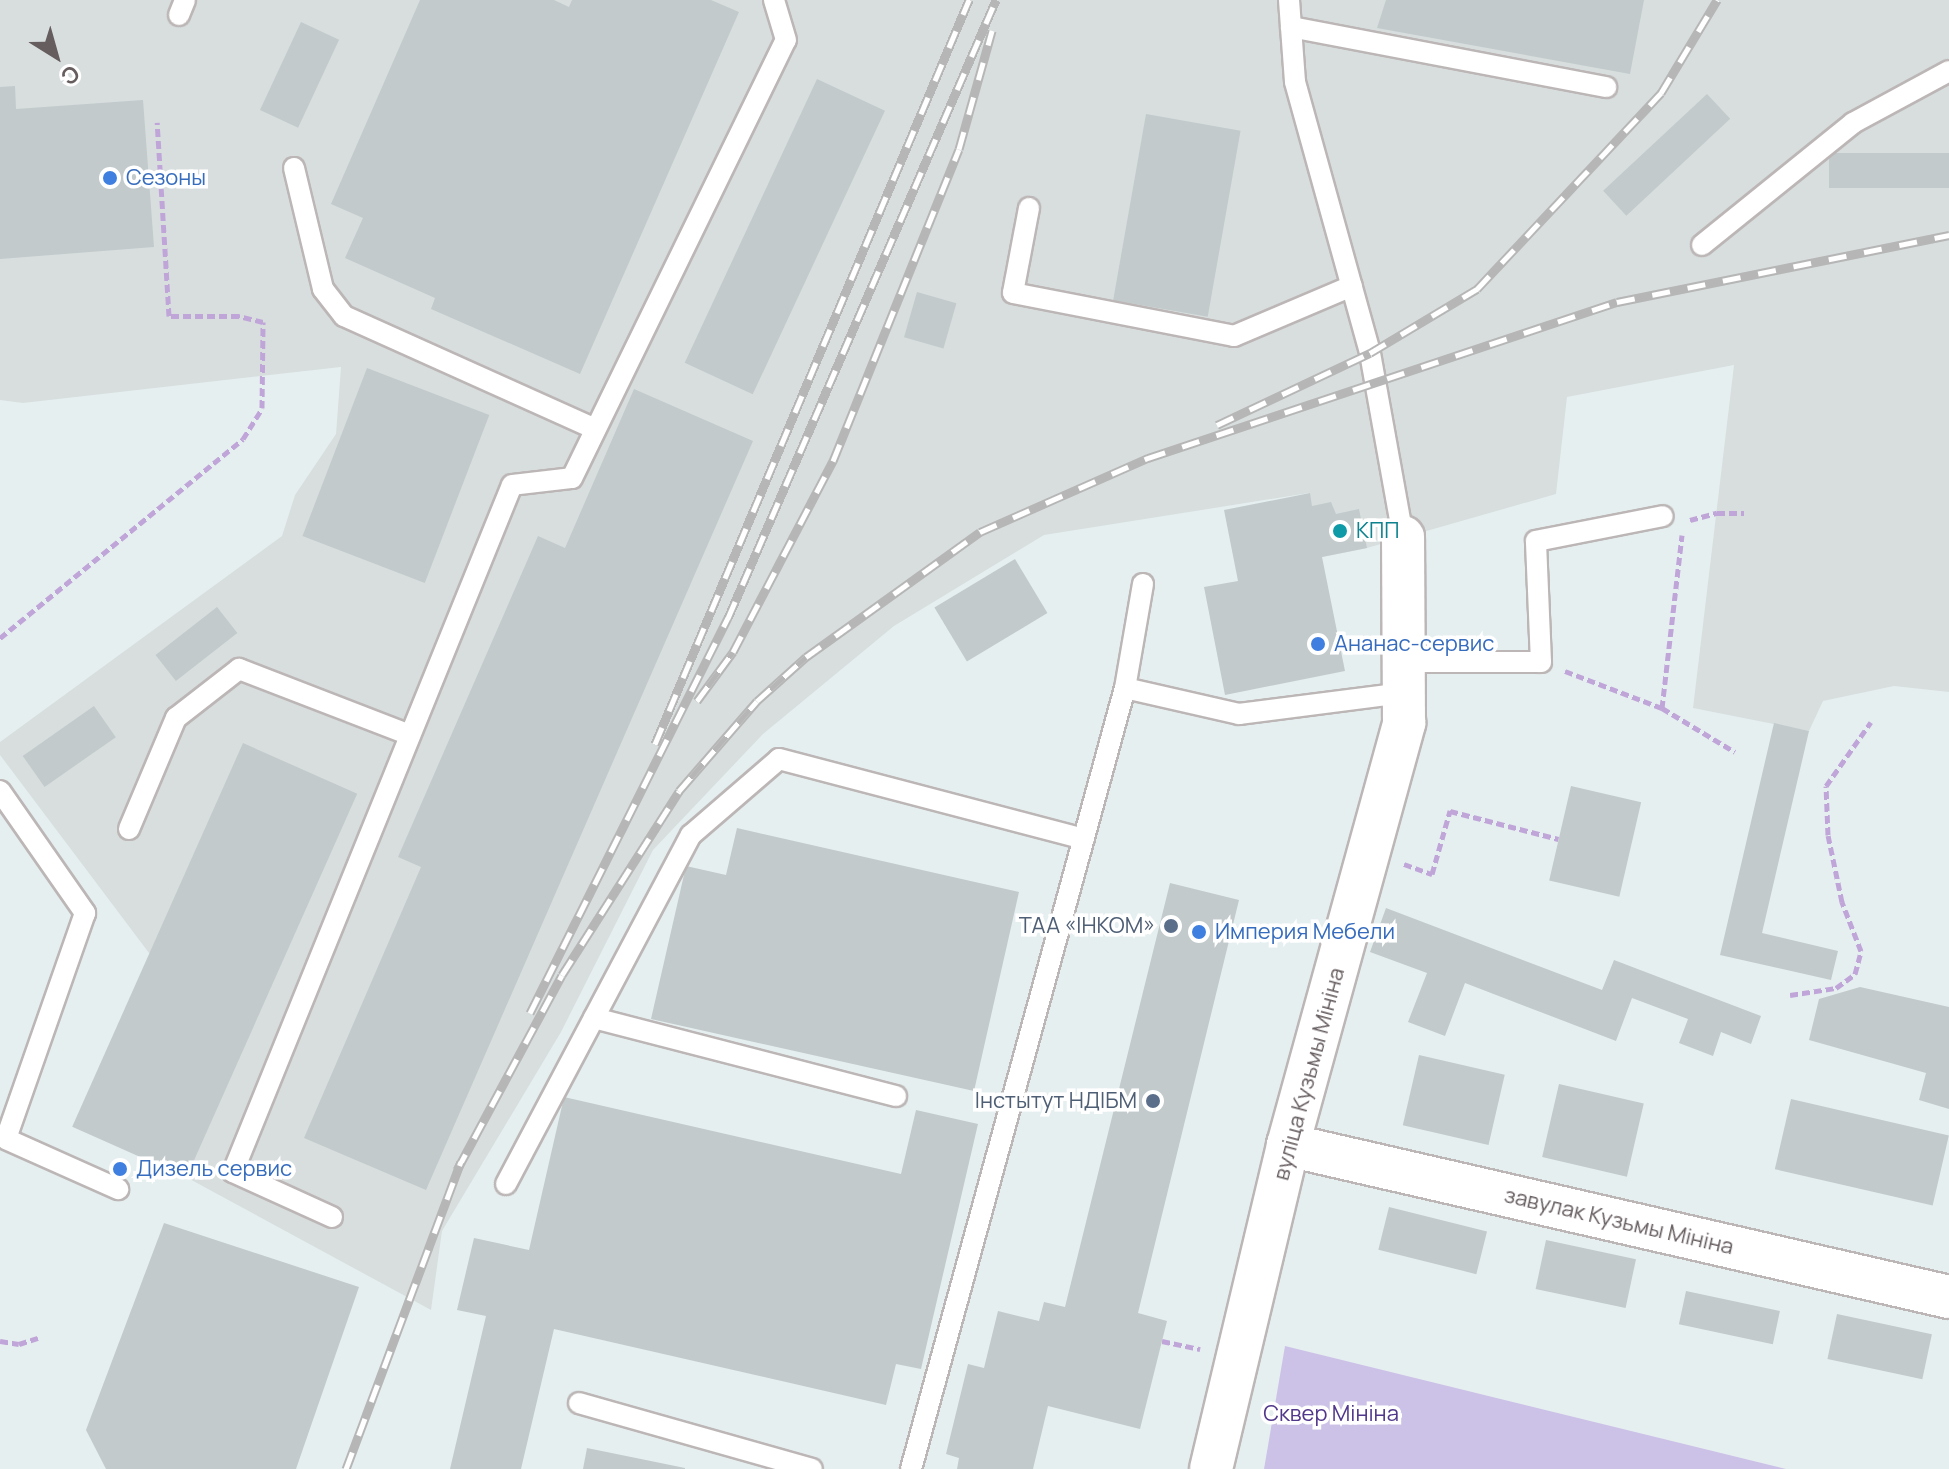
<!DOCTYPE html>
<html>
<head>
<meta charset="utf-8">
<style>
  body { margin:0 }
  #map { position:relative; width:1949px; height:1469px; overflow:hidden; background:#e6eff0; font-family:Manrope,sans-serif }
  div>[style] { position:absolute }
  .industrial>* { inset:0; background:#d8dede }
  .green>* { inset:0; background:#ccc2e7 }
  .building>* { inset:0; background:#c2cacb; transform-origin:0 0 }
  .path>* { height:5px; margin-top:-2.5px; transform-origin:0; background:repeating-linear-gradient(90deg,#c0a5d9 0 8px,transparent 0 12px) }
  .roads { filter:drop-shadow(2px 0 #bcb6b6) drop-shadow(-2px 0 #bcb6b6) drop-shadow(0 2px #bcb6b6) drop-shadow(0 -2px #bcb6b6) }
  .lane>* { height:20px; margin:-10px; padding:0 10px; transform-origin:10px; border-radius:10px; background:#fff }
  .street>* { height:42px; margin:-21px; padding:0 21px; transform-origin:21px; border-radius:21px; background:#fff }
  .rail>* { height:9px; margin-top:-4.5px; transform-origin:0; background:repeating-linear-gradient(90deg,#fff 0 18px,#b7b6b6 0 36px); box-sizing:border-box; border-block:2px solid #b7b6b6 }
  .dots>* { width:22px; height:22px; translate:-50% -50%; box-sizing:border-box; border:4px solid #fff; border-radius:50% }
  span { translate:-50% -50%; white-space:nowrap; text-align:center; line-height:1.15; -webkit-text-stroke:7px #fff; paint-order:stroke }
  .shop-label { font-size:22px; color:#366cbe }
  .left { translate:0 -50%; text-align:left }
  .culture-label { font-size:22px; color:#0d838f }
  .service-label { font-size:22px; color:#4e5e75 }
  .right { translate:-100% -50%; text-align:right }
  .street-label { font-size:22px; color:#665d5f }
  .park-label { font-size:22px; color:#51378b }
  .north { position:absolute; left:16px; top:16px; width:80px; height:80px; -webkit-text-stroke:6px #fff; paint-order:stroke; rotate:143deg; font-size:22px; font-weight:700; line-height:32px; text-align:center; color:#665d5f }
  .north::after { content:''; display:block; margin:auto; width:28px; height:36px; background:#665d5f; clip-path:polygon(50% 0,100% 100%,50% 72%,0 100%) }
</style>
</head>
<body>
<div id="map">
  <div class="industrial">
    <i style="clip-path:polygon(0 0,1949px 0,1949px 692px,1894px 686px,1823px 701px,1809px 731px,1693px 708px,1734px 365px,1567px 397px,1556px 494px,1367px 548px,1322px 557px,1309px 493px,1044px 535px,894px 626px,763px 734px,653px 850px,561px 1032px,442px 1231px,431px 1310px,184px 1176px,262px 1004px,149px 953px,0 755px,0 742px,282px 536px,295px 495px,336px 434px,341px 367px,23px 403px,0 400px)"></i>
  </div>
  <div class="green">
    <i style="clip-path:polygon(1285px 1346px,1786px 1469px,1264px 1469px)"></i>
  </div>
  <div class="building">
    <i style="clip-path:polygon(420px 0,554px 0,569px 7px,572px 0,711px 0,739px 12px,580px 374px,431px 309px,435px 298px,345px 258px,363px 218px,331px 204px)"></i>
    <i style="clip-path:polygon(1386px 0,1644px 0,1630px 74px,1377px 28px)"></i>
    <i style="left:301px;top:22px;width:42px;height:97px;rotate:25deg"></i>
    <i style="left:817px;top:79px;width:75px;height:313px;rotate:25deg"></i>
    <i style="clip-path:polygon(15px 86px,16px 109px,143px 100px,154px 247px,0 259px,0 87px)"></i>
    <i style="left:1707px;top:94px;width:34px;height:142px;rotate:47deg"></i>
    <i style="left:1146px;top:114px;width:96px;height:189px;rotate:10deg"></i>
    <i style="left:1949px;top:153px;width:35px;height:120px;rotate:90deg"></i>
    <i style="left:917px;top:292px;width:41px;height:47px;rotate:16deg"></i>
    <i style="left:367px;top:368px;width:131px;height:180px;rotate:21deg"></i>
    <i style="clip-path:polygon(634px 389px,753px 441px,426px 1190px,304px 1138px,421px 867px,398px 857px,538px 536px,565px 548px)"></i>
    <i style="clip-path:polygon(1310px 493px,1312px 506px,1331px 502px,1336px 514px,1359px 509px,1367px 548px,1322px 557px,1345px 671px,1225px 695px,1204px 587px,1238px 581px,1224px 510px)"></i>
    <i style="left:1015px;top:559px;width:63px;height:94px;rotate:59deg"></i>
    <i style="left:217px;top:607px;width:33px;height:78px;rotate:52deg"></i>
    <i style="left:94px;top:706px;width:38px;height:87px;rotate:55deg"></i>
    <i style="clip-path:polygon(1774px 723px,1809px 731px,1762px 933px,1838px 951px,1831px 980px,1720px 955px)"></i>
    <i style="left:243px;top:743px;width:125px;height:420px;rotate:24deg"></i>
    <i style="left:1571px;top:786px;width:72px;height:97px;rotate:13deg"></i>
    <i style="clip-path:polygon(737px 828px,1019px 892px,974px 1091px,651px 1019px,686px 866px,726px 875px)"></i>
    <i style="clip-path:polygon(1170px 883px,1239px 900px,1138px 1313px,1167px 1321px,1140px 1429px,1048px 1406px,1033px 1469px,957px 1469px,959px 1458px,946px 1454px,968px 1364px,984px 1368px,998px 1311px,1039px 1321px,1044px 1302px,1065px 1307px)"></i>
    <i style="clip-path:polygon(1386px 908px,1602px 990px,1614px 960px,1761px 1016px,1751px 1044px,1721px 1032px,1713px 1056px,1679px 1043px,1688px 1019px,1632px 998px,1616px 1041px,1465px 983px,1445px 1036px,1408px 1022px,1427px 973px,1370px 952px)"></i>
    <i style="clip-path:polygon(1860px 987px,1949px 1007px,1949px 1109px,1919px 1100px,1926px 1073px,1809px 1040px,1819px 999px)"></i>
    <i style="left:1419px;top:1055px;width:88px;height:72px;rotate:13deg"></i>
    <i style="left:1559px;top:1084px;width:87px;height:75px;rotate:13deg"></i>
    <i style="clip-path:polygon(564px 1097px,901px 1174px,916px 1110px,978px 1124px,921px 1369px,896px 1364px,886px 1405px,554px 1329px,521px 1469px,450px 1469px,486px 1316px,457px 1310px,474px 1238px,529px 1250px)"></i>
    <i style="left:1791px;top:1099px;width:162px;height:72px;rotate:13deg"></i>
    <i style="left:1389px;top:1207px;width:101px;height:44px;rotate:14deg"></i>
    <i style="clip-path:polygon(164px 1223px,359px 1287px,296px 1469px,106px 1469px,86px 1430px)"></i>
    <i style="left:1546px;top:1240px;width:92px;height:50px;rotate:12deg"></i>
    <i style="left:1686px;top:1291px;width:96px;height:34px;rotate:12deg"></i>
    <i style="left:1837px;top:1314px;width:97px;height:46px;rotate:12deg"></i>
    <i style="clip-path:polygon(587px 1448px,685px 1468px,685px 1469px,583px 1469px)"></i>
  </div>
  <div class="path">
    <i style="left:1690px;top:520px;width:28px;rotate:-15deg"></i>
    <i style="left:1717px;top:513px;width:27px"></i>
    <i style="left:0;top:638px;width:314px;rotate:-39.3deg"></i>
    <i style="left:243px;top:439px;width:36px;rotate:-58deg"></i>
    <i style="left:262px;top:408px;width:86px;rotate:-89.3deg"></i>
    <i style="left:263px;top:322px;width:25px;rotate:-166deg"></i>
    <i style="left:239px;top:316px;width:70px;rotate:180deg"></i>
    <i style="left:169px;top:316px;width:194px;rotate:-93.5deg"></i>
    <i style="left:1565px;top:671px;width:104px;rotate:20.9deg"></i>
    <i style="left:1662px;top:708px;width:85px;rotate:31.1deg"></i>
    <i style="left:1662px;top:708px;width:174px;rotate:-83.4deg"></i>
    <i style="left:1404px;top:864px;width:30px;rotate:20deg"></i>
    <i style="left:1432px;top:874px;width:66px;rotate:-74.1deg"></i>
    <i style="left:1450px;top:811px;width:112px;rotate:14.5deg"></i>
    <i style="left:1790px;top:995px;width:47px;rotate:-8.7deg"></i>
    <i style="left:1836px;top:988px;width:24px;rotate:-36deg"></i>
    <i style="left:1855px;top:974px;width:24px;rotate:-75deg"></i>
    <i style="left:1861px;top:951px;width:53px;rotate:-111.2deg"></i>
    <i style="left:1842px;top:902px;width:68px;rotate:-101.8deg"></i>
    <i style="left:1828px;top:835px;width:49px;rotate:-92.3deg"></i>
    <i style="left:1826px;top:786px;width:78px;rotate:-54.9deg"></i>
    <i style="left:0;top:1341px;width:19px;rotate:9deg"></i>
    <i style="left:19px;top:1344px;width:20px;rotate:-18deg"></i>
    <i style="left:1162px;top:1341px;width:39px;rotate:12deg"></i>
  </div>
  <div class="roads">
    <div class="lane">
      <i style="left:1289px;top:0;width:82px;rotate:85.8deg"></i>
      <i style="left:1295px;top:82px;width:281px;rotate:74.5deg"></i>
      <i style="left:1370px;top:353px;width:187px;rotate:79.8deg"></i>
      <i style="left:179px;top:15px;width:16px;rotate:-68deg"></i>
      <i style="left:1291px;top:27px;width:321px;rotate:10.8deg"></i>
      <i style="left:294px;top:168px;width:124px;rotate:76.5deg"></i>
      <i style="left:323px;top:289px;width:34px;rotate:52deg"></i>
      <i style="left:344px;top:316px;width:275px;rotate:24.2deg"></i>
      <i style="left:1029px;top:208px;width:86px;rotate:100.7deg"></i>
      <i style="left:1013px;top:293px;width:225px;rotate:11deg"></i>
      <i style="left:1234px;top:336px;width:128px;rotate:-23deg"></i>
      <i style="left:1702px;top:245px;width:194px;rotate:-38.9deg"></i>
      <i style="left:1853px;top:123px;width:109px;rotate:-28.4deg"></i>
      <i style="left:1143px;top:584px;width:106px;rotate:99.8deg"></i>
      <i style="left:1125px;top:688px;width:117px;rotate:12.8deg"></i>
      <i style="left:1239px;top:714px;width:166px;rotate:-7.3deg"></i>
      <i style="left:1403px;top:662px;width:138px"></i>
      <i style="left:1541px;top:662px;width:121px;rotate:-92.4deg"></i>
      <i style="left:1536px;top:541px;width:129px;rotate:-11.1deg"></i>
      <i style="left:0;top:791px;width:149px;rotate:55.1deg"></i>
      <i style="left:85px;top:913px;width:239px;rotate:109.3deg"></i>
      <i style="left:6px;top:1139px;width:123px;rotate:24.1deg"></i>
      <i style="left:129px;top:829px;width:121px;rotate:-67.1deg"></i>
      <i style="left:176px;top:718px;width:80px;rotate:-37.9deg"></i>
      <i style="left:239px;top:669px;width:183px;rotate:21.1deg"></i>
      <i style="left:594px;top:1018px;width:312px;rotate:14.5deg"></i>
      <i style="left:506px;top:1184px;width:395px;rotate:-62.1deg"></i>
      <i style="left:691px;top:835px;width:116px;rotate:-40.8deg"></i>
      <i style="left:779px;top:759px;width:315px;rotate:14.7deg"></i>
      <i style="left:332px;top:1217px;width:109px;rotate:-155.6deg"></i>
      <i style="left:233px;top:1172px;width:741px;rotate:-67.9deg"></i>
      <i style="left:512px;top:485px;width:60px;rotate:-6.7deg"></i>
      <i style="left:572px;top:478px;width:487px;rotate:-64deg"></i>
      <i style="left:786px;top:40px;width:42px;rotate:-106.7deg"></i>
      <i style="left:579px;top:1403px;width:242px;rotate:15.8deg"></i>
      <i style="left:911px;top:1469px;width:810px;rotate:-74.68deg"></i>
    </div>
    <div class="street">
      <i style="left:1288px;top:1145px;width:678px;rotate:12.95deg"></i>
      <i style="left:1211px;top:1469px;width:333px;rotate:-76.6deg"></i>
      <i style="left:1288px;top:1145px;width:438px;rotate:-74.6deg"></i>
      <i style="left:1404px;top:723px;width:186px;rotate:-90.3deg"></i>
    </div>
  </div>
  <div class="rail">
    <i style="left:1217px;top:425px;width:169px;rotate:-25.2deg"></i>
    <i style="left:1370px;top:353px;width:125px;rotate:-30.9deg"></i>
    <i style="left:1477px;top:289px;width:269px;rotate:-46.8deg"></i>
    <i style="left:1661px;top:93px;width:109px;rotate:-58.9deg"></i>
    <i style="left:697px;top:701px;width:61px;rotate:-53.7deg"></i>
    <i style="left:733px;top:652px;width:216px;rotate:-62.4deg"></i>
    <i style="left:833px;top:461px;width:336px;rotate:-68deg"></i>
    <i style="left:959px;top:149px;width:123px;rotate:-74.4deg"></i>
    <i style="left:655px;top:744px;width:808px;rotate:-67.12deg"></i>
    <i style="left:530px;top:1013px;width:442px;rotate:-63.4deg"></i>
    <i style="left:728px;top:618px;width:674px;rotate:-66.56deg"></i>
    <i style="left:457px;top:1170px;width:221px;rotate:-61.7deg"></i>
    <i style="left:562px;top:975px;width:218px;rotate:-57.5deg"></i>
    <i style="left:679px;top:791px;width:119px;rotate:-49.1deg"></i>
    <i style="left:757px;top:701px;width:66px;rotate:-41.9deg"></i>
    <i style="left:806px;top:657px;width:214px;rotate:-35.7deg"></i>
    <i style="left:980px;top:532px;width:184px;rotate:-23.8deg"></i>
    <i style="left:1148px;top:458px;width:494px;rotate:-18.4deg"></i>
    <i style="left:1617px;top:302px;width:339px;rotate:-11.4deg"></i>
    <i style="left:346px;top:1469px;width:328px;rotate:-69.5deg"></i>
  </div>
  <div class="dots">
    <i style="left:110px;top:178px;background:#3f7fe0"></i>
    <i style="left:1340px;top:531px;background:#0f9aa8"></i>
    <i style="left:1318px;top:644px;background:#3f7fe0"></i>
    <i style="left:1171px;top:926px;background:#5c6f8a"></i>
    <i style="left:1199px;top:932px;background:#3f7fe0"></i>
    <i style="left:1153px;top:1101px;background:#5c6f8a"></i>
    <i style="left:120px;top:1169px;background:#3f7fe0"></i>
  </div>
  <div class="shop-label">
    <span class="left" style="left:126px;top:178px">Сезоны</span>
    <span class="left" style="left:1334px;top:644px">Ананас-сервис</span>
    <span class="left" style="left:1215px;top:932px">Империя Мебели</span>
    <span class="left" style="left:136px;top:1169px">Дизель сервис</span>
  </div>
  <div class="culture-label">
    <span class="left" style="left:1356px;top:531px">КПП</span>
  </div>
  <div class="service-label">
    <span class="right" style="left:1155px;top:926px">ТАА «ІНКОМ»</span>
    <span class="right" style="left:1137px;top:1101px">Інстытут НДІБМ</span>
  </div>
  <div class="street-label">
    <span style="left:1309px;top:1074px;rotate:-75deg">вуліца Кузьмы Мініна</span>
    <span style="left:1619px;top:1221px;rotate:13deg">завулак Кузьмы Мініна</span>
  </div>
  <div class="park-label">
    <span style="left:1331px;top:1414px">Сквер Мініна</span>
  </div>
  <div class="north">С</div>
</div>
</body>
</html>
